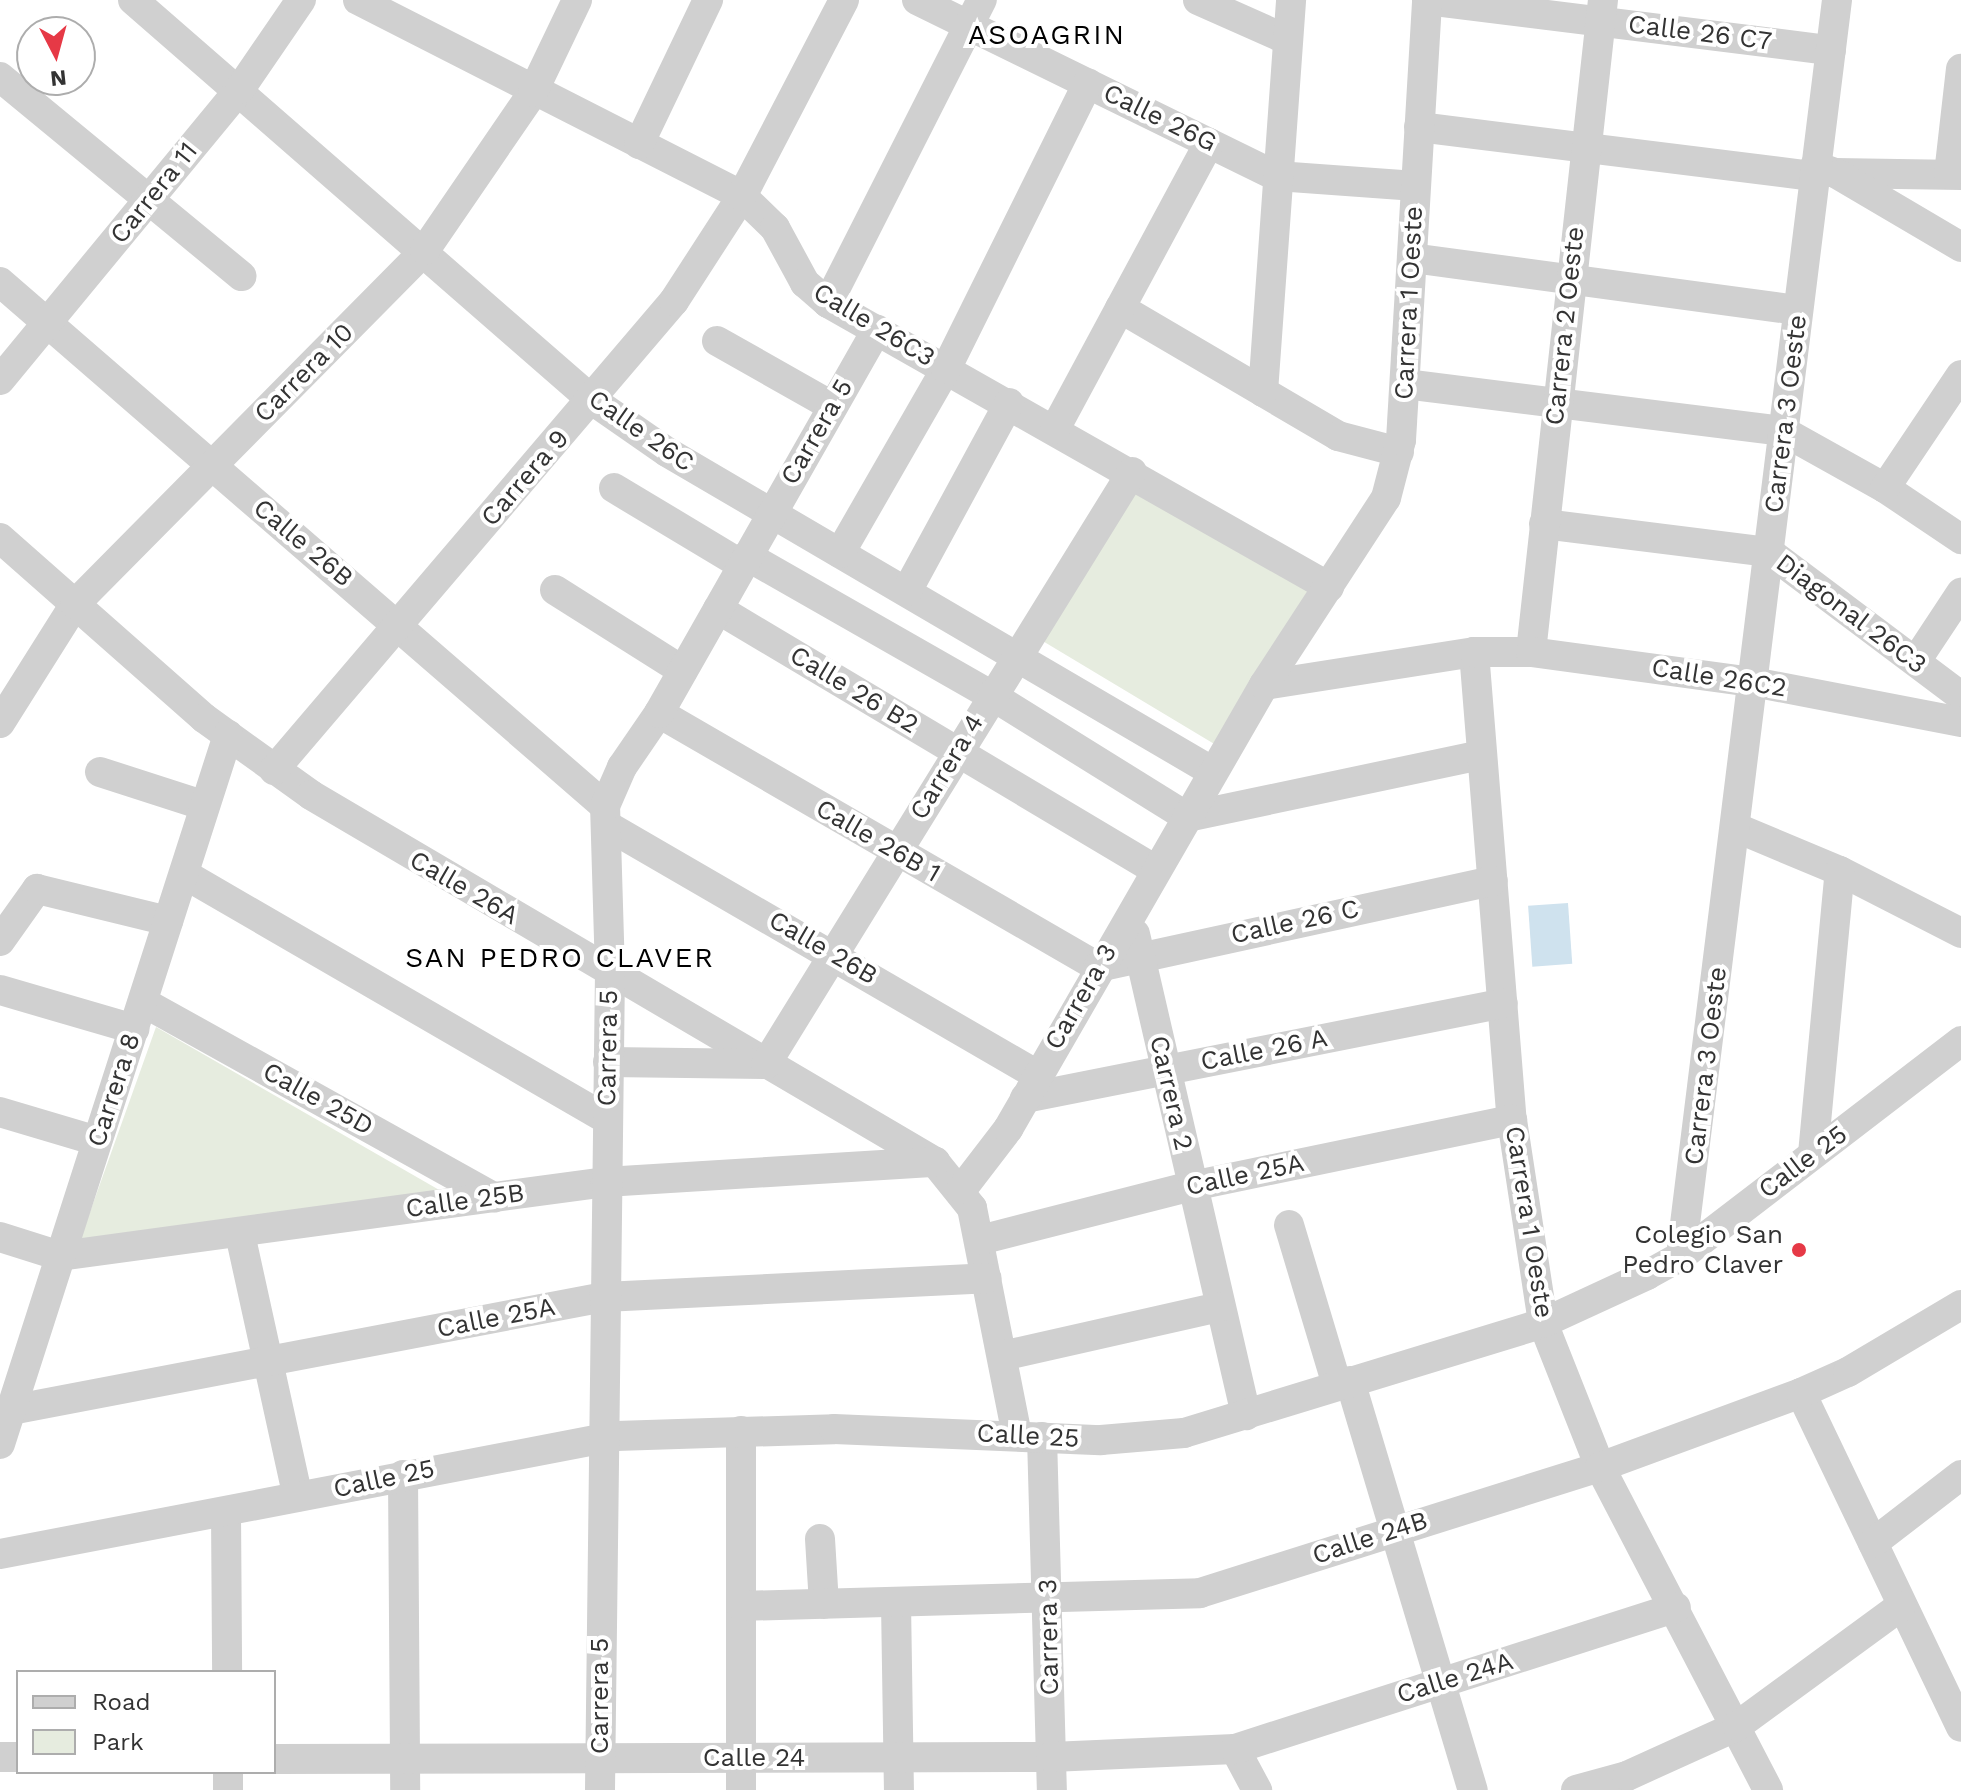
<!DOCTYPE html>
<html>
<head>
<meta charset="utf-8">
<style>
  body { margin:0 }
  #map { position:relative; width:1961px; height:1790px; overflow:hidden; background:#fff; font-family:"Work Sans",sans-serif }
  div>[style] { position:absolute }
  .green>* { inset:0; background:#e6ecdf; transform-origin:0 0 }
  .water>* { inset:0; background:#cfe2ee; transform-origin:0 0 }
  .minor>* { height:30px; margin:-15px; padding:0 15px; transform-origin:15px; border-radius:15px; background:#d0d0d0 }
  .dots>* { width:22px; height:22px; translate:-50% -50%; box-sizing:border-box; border:4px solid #fff; border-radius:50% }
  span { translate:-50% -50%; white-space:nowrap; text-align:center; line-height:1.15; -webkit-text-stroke:8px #fff; paint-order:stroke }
  .street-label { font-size:26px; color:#333 }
  .poi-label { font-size:26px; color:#333 }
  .right { translate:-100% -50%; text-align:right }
  .neighbourhood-label { font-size:28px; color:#000; letter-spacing:2px }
  .legend { position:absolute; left:16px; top:1670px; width:260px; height:104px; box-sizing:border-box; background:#fff; border:2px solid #adadad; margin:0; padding:10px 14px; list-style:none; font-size:24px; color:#333 }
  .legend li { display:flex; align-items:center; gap:16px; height:40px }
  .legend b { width:40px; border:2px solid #adadad }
  .north { position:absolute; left:16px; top:16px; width:80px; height:80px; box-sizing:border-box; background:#fff; border:2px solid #adadad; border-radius:50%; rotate:174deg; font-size:22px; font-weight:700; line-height:32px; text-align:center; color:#333 }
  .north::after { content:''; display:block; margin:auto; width:28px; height:36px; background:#e63946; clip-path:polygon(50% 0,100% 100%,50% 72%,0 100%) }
</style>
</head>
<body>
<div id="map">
  <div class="green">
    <i style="left:1136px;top:480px;width:207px;height:186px;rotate:31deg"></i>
    <i style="clip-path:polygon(156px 1027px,441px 1191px,80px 1240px)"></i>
  </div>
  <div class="water">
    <i style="left:1568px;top:903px;width:61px;height:40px;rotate:86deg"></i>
  </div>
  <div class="minor">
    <i style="left:133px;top:0;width:609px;rotate:41.07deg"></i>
    <i style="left:592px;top:400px;width:91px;rotate:34.7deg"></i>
    <i style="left:667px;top:452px;width:633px;rotate:30.37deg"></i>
    <i style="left:358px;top:0;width:431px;rotate:27deg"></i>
    <i style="left:742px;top:196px;width:46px;rotate:44.1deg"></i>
    <i style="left:775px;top:228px;width:63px;rotate:61.4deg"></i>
    <i style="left:805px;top:283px;width:30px;rotate:41deg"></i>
    <i style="left:828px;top:303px;width:576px;rotate:29.55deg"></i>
    <i style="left:917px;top:0;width:401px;rotate:26.1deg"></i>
    <i style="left:1277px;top:176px;width:139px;rotate:4.1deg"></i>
    <i style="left:1198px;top:0;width:98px;rotate:24deg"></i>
    <i style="left:1427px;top:0;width:407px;rotate:7.1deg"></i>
    <i style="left:0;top:77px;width:313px;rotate:39.5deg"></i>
    <i style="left:1419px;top:127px;width:399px;rotate:7.1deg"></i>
    <i style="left:639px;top:144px;width:160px;rotate:-64.4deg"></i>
    <i style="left:1815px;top:166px;width:21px;rotate:19deg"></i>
    <i style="left:1835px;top:173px;width:126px;rotate:0.9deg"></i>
    <i style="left:1949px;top:174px;width:106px;rotate:-83.5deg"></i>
    <i style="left:1839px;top:175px;width:142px;rotate:30.5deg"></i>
    <i style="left:1412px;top:258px;width:389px;rotate:7.7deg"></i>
    <i style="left:0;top:282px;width:800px;rotate:40.9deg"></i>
    <i style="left:828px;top:303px;width:340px;rotate:-63.1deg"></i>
    <i style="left:1120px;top:308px;width:253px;rotate:30.4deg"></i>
    <i style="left:1338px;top:436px;width:63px;rotate:14.7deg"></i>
    <i style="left:717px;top:341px;width:132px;rotate:29.5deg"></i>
    <i style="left:0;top:380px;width:377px;rotate:-50.5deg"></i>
    <i style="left:240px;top:89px;width:108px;rotate:-55.6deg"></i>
    <i style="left:1405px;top:384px;width:381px;rotate:7.1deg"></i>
    <i style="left:1783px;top:431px;width:117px;rotate:29.2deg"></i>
    <i style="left:1885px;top:488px;width:92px;rotate:33.9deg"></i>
    <i style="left:1263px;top:392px;width:393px;rotate:-85.9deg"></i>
    <i style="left:1055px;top:429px;width:325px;rotate:-61.7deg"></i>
    <i style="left:614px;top:488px;width:149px;rotate:31deg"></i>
    <i style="left:1885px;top:488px;width:136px;rotate:-56.1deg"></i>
    <i style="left:1544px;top:524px;width:227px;rotate:7.1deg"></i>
    <i style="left:1769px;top:552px;width:240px;rotate:36.9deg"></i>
    <i style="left:0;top:538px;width:272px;rotate:41.4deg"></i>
    <i style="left:204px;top:718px;width:132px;rotate:35.7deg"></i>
    <i style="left:311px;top:795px;width:724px;rotate:30.46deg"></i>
    <i style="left:935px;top:1162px;width:59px;rotate:51.2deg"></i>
    <i style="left:972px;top:1208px;width:231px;rotate:78.8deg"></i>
    <i style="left:840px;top:553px;width:212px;rotate:-60.1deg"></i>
    <i style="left:946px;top:369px;width:319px;rotate:-63.6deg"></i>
    <i style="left:747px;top:556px;width:281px;rotate:29.7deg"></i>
    <i style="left:991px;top:695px;width:231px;rotate:31.9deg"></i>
    <i style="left:1187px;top:817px;width:301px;rotate:-11.9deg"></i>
    <i style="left:555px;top:590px;width:151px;rotate:32.3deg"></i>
    <i style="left:907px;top:591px;width:214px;rotate:-61.5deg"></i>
    <i style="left:718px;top:609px;width:508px;rotate:30.81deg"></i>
    <i style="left:1474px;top:652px;width:470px;rotate:85.4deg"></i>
    <i style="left:1512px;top:1120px;width:205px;rotate:81.3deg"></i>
    <i style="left:1543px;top:1323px;width:155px;rotate:68.4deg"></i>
    <i style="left:1600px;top:1467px;width:364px;rotate:62.5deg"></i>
    <i style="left:1531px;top:652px;width:656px;rotate:-83.7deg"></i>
    <i style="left:1916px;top:661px;width:82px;rotate:-56.5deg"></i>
    <i style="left:1264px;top:685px;width:213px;rotate:-8.9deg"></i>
    <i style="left:1474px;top:652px;width:57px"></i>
    <i style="left:1531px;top:652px;width:224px;rotate:7.7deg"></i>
    <i style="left:1753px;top:682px;width:212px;rotate:10.9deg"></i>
    <i style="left:659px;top:713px;width:507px;rotate:30.05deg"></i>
    <i style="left:1098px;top:967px;width:404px;rotate:-12.3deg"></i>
    <i style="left:0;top:723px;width:141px;rotate:-57.8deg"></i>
    <i style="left:75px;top:604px;width:498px;rotate:-45.3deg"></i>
    <i style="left:425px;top:250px;width:191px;rotate:-55.6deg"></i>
    <i style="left:533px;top:92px;width:102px;rotate:-64.4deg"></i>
    <i style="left:274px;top:770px;width:616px;rotate:-49.54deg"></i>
    <i style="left:674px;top:301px;width:125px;rotate:-57.1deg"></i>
    <i style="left:742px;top:196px;width:221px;rotate:-62.5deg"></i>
    <i style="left:100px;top:772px;width:110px;rotate:17.9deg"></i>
    <i style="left:606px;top:825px;width:498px;rotate:30.1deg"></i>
    <i style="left:1737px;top:828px;width:112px;rotate:22.7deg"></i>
    <i style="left:1840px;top:871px;width:136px;rotate:27.1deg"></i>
    <i style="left:184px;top:874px;width:488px;rotate:30.1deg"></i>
    <i style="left:1135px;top:934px;width:494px;rotate:77deg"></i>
    <i style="left:0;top:941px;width:64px;rotate:-54.6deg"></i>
    <i style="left:37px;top:889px;width:135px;rotate:13.7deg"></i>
    <i style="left:0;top:990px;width:140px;rotate:16.2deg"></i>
    <i style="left:143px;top:1002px;width:402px;rotate:29.1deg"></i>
    <i style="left:608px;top:1062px;width:158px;rotate:0.7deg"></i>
    <i style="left:766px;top:1064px;width:696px;rotate:-58.27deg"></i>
    <i style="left:1025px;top:1098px;width:487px;rotate:-11.2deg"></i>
    <i style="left:0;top:1112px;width:101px;rotate:16.6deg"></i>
    <i style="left:1813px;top:1154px;width:284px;rotate:-84.6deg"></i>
    <i style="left:962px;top:1189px;width:76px;rotate:-52.5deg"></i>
    <i style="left:1008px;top:1129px;width:513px;rotate:-60.03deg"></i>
    <i style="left:1264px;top:685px;width:223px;rotate:-56.9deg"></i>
    <i style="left:1386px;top:498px;width:60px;rotate:-75.5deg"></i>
    <i style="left:1401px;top:440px;width:441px;rotate:-86.6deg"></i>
    <i style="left:1289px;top:1225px;width:167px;rotate:73.3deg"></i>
    <i style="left:240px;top:1234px;width:269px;rotate:77.6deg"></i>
    <i style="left:0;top:1237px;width:63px;rotate:17.6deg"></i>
    <i style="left:60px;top:1256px;width:550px;rotate:-7.73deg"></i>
    <i style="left:605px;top:1182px;width:331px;rotate:-3.5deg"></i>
    <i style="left:980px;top:1240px;width:219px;rotate:-14.3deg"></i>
    <i style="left:1192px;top:1186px;width:327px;rotate:-11.7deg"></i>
    <i style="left:1681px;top:1256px;width:1266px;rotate:-82.92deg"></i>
    <i style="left:1002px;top:1356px;width:222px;rotate:-12.7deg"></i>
    <i style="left:1350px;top:1381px;width:427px;rotate:73.3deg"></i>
    <i style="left:1801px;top:1393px;width:370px;rotate:64.4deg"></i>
    <i style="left:11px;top:1410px;width:604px;rotate:-10.79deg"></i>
    <i style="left:604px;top:1297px;width:383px;rotate:-2.8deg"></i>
    <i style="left:741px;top:1431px;width:359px;rotate:90deg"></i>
    <i style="left:1042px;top:1437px;width:353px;rotate:88.4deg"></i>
    <i style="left:0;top:1444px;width:745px;rotate:-72.17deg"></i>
    <i style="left:403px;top:1475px;width:315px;rotate:89.6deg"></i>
    <i style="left:226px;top:1512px;width:160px;rotate:89.6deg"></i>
    <i style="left:820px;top:1539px;width:65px;rotate:86.5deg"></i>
    <i style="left:1873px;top:1543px;width:111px;rotate:-37.7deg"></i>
    <i style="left:0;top:1554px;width:627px;rotate:-10.84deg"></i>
    <i style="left:616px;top:1436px;width:218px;rotate:-1.8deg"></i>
    <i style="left:834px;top:1429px;width:267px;rotate:2.4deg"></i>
    <i style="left:1101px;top:1440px;width:83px;rotate:-4.8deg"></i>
    <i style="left:1184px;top:1433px;width:375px;rotate:-17deg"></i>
    <i style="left:1543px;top:1323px;width:115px;rotate:-24.8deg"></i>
    <i style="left:1647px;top:1275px;width:39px;rotate:-29deg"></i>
    <i style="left:1681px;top:1256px;width:353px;rotate:-37.5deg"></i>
    <i style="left:896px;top:1603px;width:187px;rotate:89.1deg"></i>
    <i style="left:741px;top:1606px;width:459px;rotate:-1.6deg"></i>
    <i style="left:1200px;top:1593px;width:419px;rotate:-17.5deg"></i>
    <i style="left:1600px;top:1467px;width:214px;rotate:-20.2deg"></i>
    <i style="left:1801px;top:1393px;width:51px;rotate:-24.1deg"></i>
    <i style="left:1848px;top:1372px;width:131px;rotate:-30.7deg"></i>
    <i style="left:1235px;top:1749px;width:47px;rotate:61.8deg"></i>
    <i style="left:0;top:1757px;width:18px"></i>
    <i style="left:274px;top:1759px;width:777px;rotate:-0.15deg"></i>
    <i style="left:1051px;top:1757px;width:184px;rotate:-2.5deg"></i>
    <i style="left:1235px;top:1749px;width:463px;rotate:-17.8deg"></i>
    <i style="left:228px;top:1790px;width:18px;rotate:-90deg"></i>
    <i style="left:600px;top:1790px;width:817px;rotate:-89.3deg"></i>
    <i style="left:610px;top:973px;width:167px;rotate:-91.7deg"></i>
    <i style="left:605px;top:806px;width:43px;rotate:-66.4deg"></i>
    <i style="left:622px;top:767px;width:65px;rotate:-55.6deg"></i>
    <i style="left:659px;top:713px;width:441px;rotate:-60.4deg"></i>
    <i style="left:1576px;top:1790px;width:53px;rotate:-15.4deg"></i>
    <i style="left:1627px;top:1776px;width:121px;rotate:-24.4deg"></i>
    <i style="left:1737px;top:1726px;width:203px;rotate:-36.2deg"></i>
  </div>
  <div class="dots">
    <i style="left:1799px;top:1250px;background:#e63946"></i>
  </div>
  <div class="street-label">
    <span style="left:1700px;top:33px;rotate:7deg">Calle 26 C7</span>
    <span style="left:1160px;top:118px;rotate:26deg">Calle 26G</span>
    <span style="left:154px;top:193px;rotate:-51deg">Carrera 11</span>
    <span style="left:1409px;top:303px;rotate:-87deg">Carrera 1 Oeste</span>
    <span style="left:874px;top:325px;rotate:31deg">Calle 26C3</span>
    <span style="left:1565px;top:326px;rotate:-84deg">Carrera 2 Oeste</span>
    <span style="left:304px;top:373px;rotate:-45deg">Carrera 10</span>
    <span style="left:1786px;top:414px;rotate:-83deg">Carrera 3 Oeste</span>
    <span style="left:641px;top:431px;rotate:35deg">Calle 26C</span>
    <span style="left:817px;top:432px;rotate:-60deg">Carrera 5</span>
    <span style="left:525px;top:478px;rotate:-49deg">Carrera 9</span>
    <span style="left:303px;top:543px;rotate:40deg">Calle 26B</span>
    <span style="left:1851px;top:614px;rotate:37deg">Diagonal 26C3</span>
    <span style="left:1719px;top:678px;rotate:9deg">Calle 26C2</span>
    <span style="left:854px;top:690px;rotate:31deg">Calle 26 B2</span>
    <span style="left:947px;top:767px;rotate:-59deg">Carrera 4</span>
    <span style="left:878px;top:841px;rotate:30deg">Calle 26B 1</span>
    <span style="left:464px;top:888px;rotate:30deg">Calle 26A</span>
    <span style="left:1295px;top:922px;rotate:-12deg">Calle 26 C</span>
    <span style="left:823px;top:948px;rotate:30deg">Calle 26B</span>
    <span style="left:1081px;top:997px;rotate:-60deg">Carrera 3</span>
    <span style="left:608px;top:1048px;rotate:-89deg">Carrera 5</span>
    <span style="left:1264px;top:1050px;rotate:-11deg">Calle 26 A</span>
    <span style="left:1706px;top:1066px;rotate:-83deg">Carrera 3 Oeste</span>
    <span style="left:114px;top:1090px;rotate:-72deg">Carrera 8</span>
    <span style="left:1171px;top:1093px;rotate:77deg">Carrera 2</span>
    <span style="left:318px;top:1099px;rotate:29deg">Calle 25D</span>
    <span style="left:1803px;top:1162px;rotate:-37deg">Calle 25</span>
    <span style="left:1245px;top:1175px;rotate:-12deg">Calle 25A</span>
    <span style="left:465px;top:1201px;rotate:-8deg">Calle 25B</span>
    <span style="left:1529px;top:1222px;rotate:81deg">Carrera 1 Oeste</span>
    <span style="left:496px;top:1318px;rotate:-11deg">Calle 25A</span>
    <span style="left:1028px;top:1436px;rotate:3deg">Calle 25</span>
    <span style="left:384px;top:1479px;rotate:-12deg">Calle 25</span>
    <span style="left:1370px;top:1538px;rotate:-18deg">Calle 24B</span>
    <span style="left:1049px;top:1637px;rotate:-91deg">Carrera 3</span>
    <span style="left:1455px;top:1678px;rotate:-17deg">Calle 24A</span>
    <span style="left:600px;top:1696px;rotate:-90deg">Carrera 5</span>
    <span style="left:754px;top:1758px">Calle 24</span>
  </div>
  <div class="poi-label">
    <span class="right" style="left:1783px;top:1250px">Colegio San<br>Pedro Claver</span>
  </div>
  <div class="neighbourhood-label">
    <span style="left:1047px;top:35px">ASOAGRIN</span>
    <span style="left:560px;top:958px">SAN PEDRO CLAVER</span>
  </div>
  <ul class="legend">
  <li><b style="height:10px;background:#d0d0d0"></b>Road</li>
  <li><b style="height:22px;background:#e6ecdf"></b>Park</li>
  </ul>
  <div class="north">N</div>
</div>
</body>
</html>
